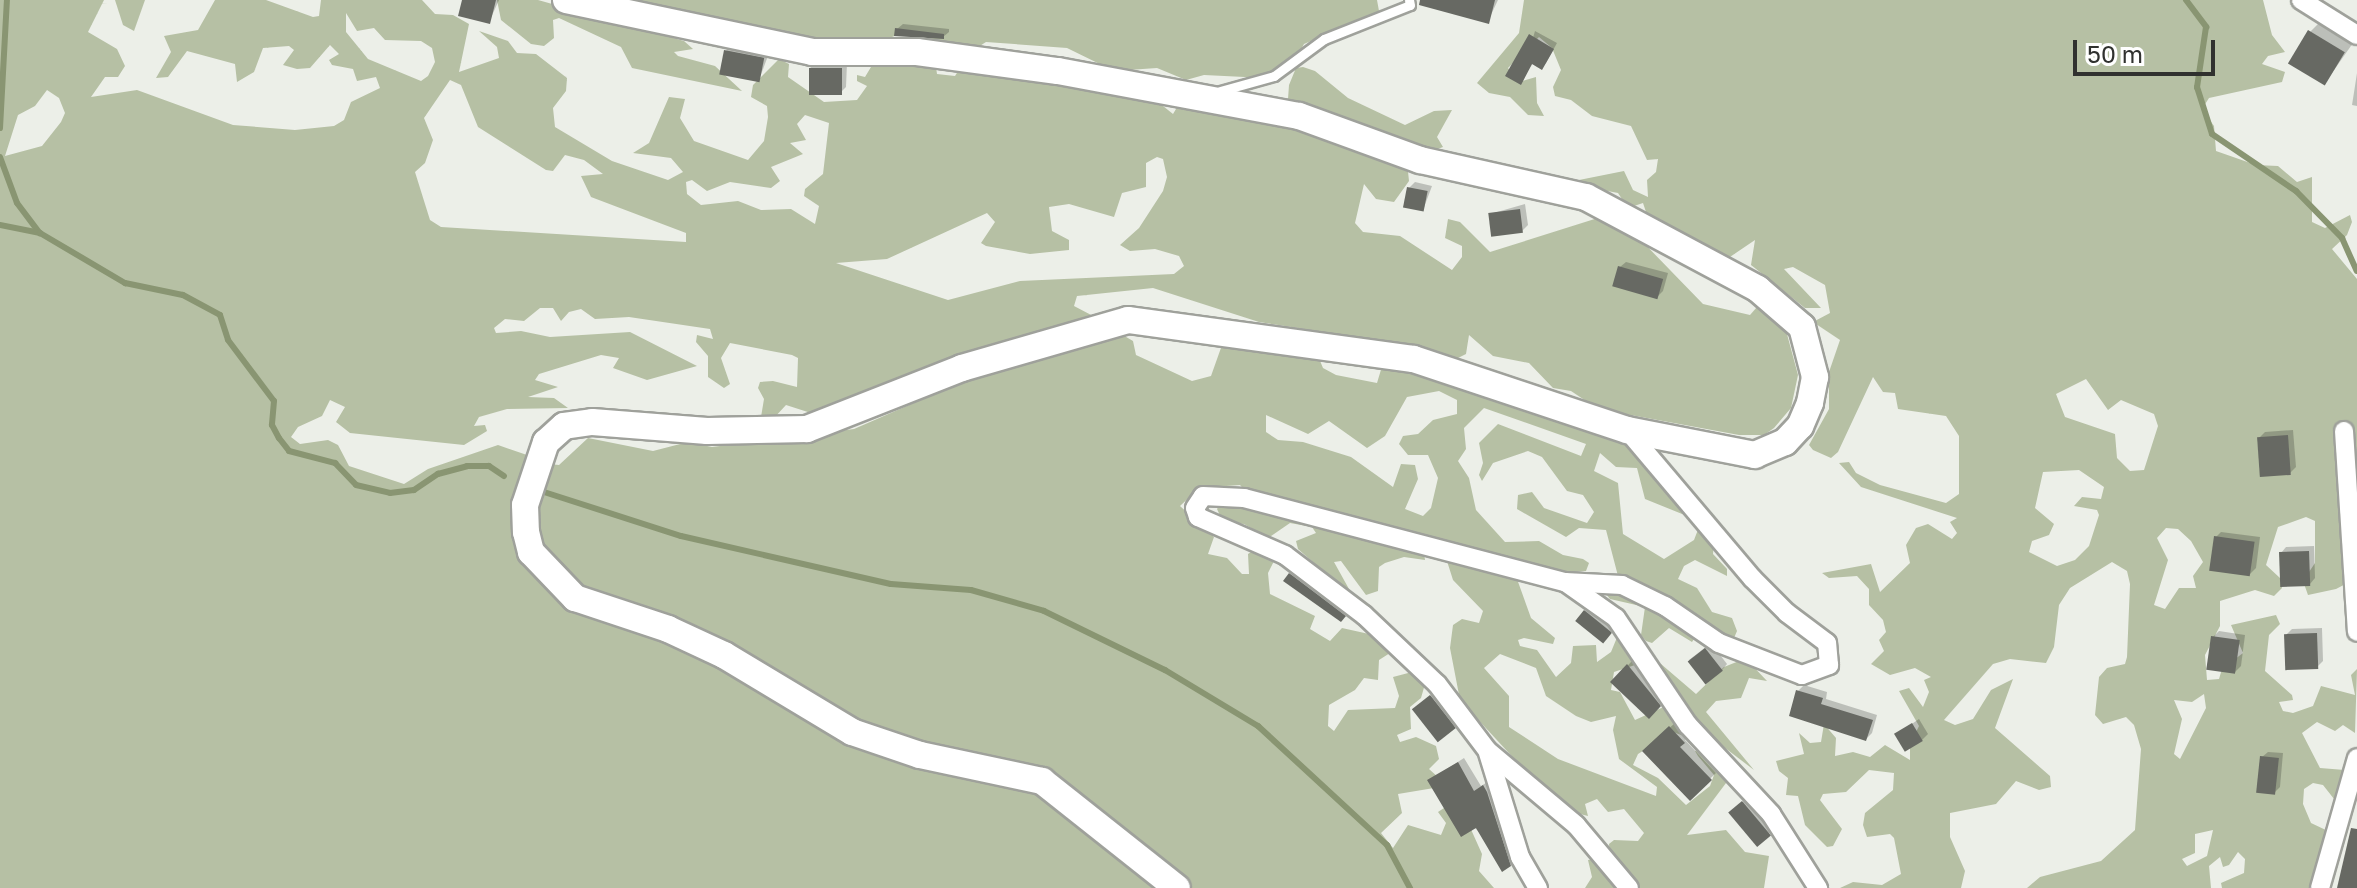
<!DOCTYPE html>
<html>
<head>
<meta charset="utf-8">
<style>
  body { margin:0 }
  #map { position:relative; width:2357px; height:888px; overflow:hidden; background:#ecefe8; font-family:"Golos Text",sans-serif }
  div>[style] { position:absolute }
  .green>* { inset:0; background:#b6c0a4 }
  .shadow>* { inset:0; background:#0003; transform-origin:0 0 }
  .stream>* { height:6px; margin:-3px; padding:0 3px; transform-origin:3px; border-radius:3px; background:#899572 }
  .building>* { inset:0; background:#676963; transform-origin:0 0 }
  .roads { filter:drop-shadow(2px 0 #9fa19b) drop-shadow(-2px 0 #9fa19b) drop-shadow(0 2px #9fa19b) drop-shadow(0 -2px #9fa19b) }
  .lane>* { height:9px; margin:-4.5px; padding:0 4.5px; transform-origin:4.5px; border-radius:4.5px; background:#fff }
  .street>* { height:18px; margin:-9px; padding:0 9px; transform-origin:9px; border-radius:9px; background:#fff }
  .secondary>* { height:26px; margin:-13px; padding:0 13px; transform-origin:13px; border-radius:13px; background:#fff }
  span { translate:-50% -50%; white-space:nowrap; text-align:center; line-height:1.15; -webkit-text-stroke:8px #fff; paint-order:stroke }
  .scale { position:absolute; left:2073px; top:40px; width:142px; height:36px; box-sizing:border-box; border:4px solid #30312f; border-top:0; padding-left:10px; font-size:24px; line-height:28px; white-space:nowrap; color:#30312f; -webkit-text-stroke:6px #fff; paint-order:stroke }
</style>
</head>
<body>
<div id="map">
  <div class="green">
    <i style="clip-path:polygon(evenodd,0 0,104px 0,88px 32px,117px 49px,125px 66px,118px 77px,105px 77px,91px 97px,137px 90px,233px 125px,295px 130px,334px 126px,344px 120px,351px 102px,380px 88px,376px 77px,357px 81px,353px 69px,332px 65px,329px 60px,339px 54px,330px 45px,310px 68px,297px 69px,283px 65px,294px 50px,289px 46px,263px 48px,254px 72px,237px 82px,235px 64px,187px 51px,168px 77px,156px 78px,171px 52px,164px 36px,198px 30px,215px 0,266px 0,313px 17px,319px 16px,321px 0,422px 0,435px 14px,453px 15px,469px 24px,459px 72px,499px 58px,497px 47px,479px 31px,508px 41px,517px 53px,536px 54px,567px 78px,566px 91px,553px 108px,555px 127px,612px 161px,668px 180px,683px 172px,671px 158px,633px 153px,649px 143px,669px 97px,685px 99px,680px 118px,694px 141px,748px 160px,764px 141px,768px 117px,767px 106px,751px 97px,753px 85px,779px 59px,789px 64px,788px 77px,824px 102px,857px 100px,867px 86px,857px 81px,857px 75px,865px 77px,871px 67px,900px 61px,936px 67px,937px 74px,955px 76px,962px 65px,1153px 98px,1173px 114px,1179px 104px,1262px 115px,1407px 162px,1409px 181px,1394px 202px,1376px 199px,1364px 184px,1355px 223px,1363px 232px,1400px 236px,1452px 270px,1462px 257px,1462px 246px,1445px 238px,1448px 219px,1460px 222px,1490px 252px,1601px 217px,1638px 237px,1703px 304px,1750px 315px,1757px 307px,1769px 309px,1784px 323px,1798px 375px,1791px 408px,1774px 428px,1764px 435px,1739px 435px,1598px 409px,1571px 391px,1553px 388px,1529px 363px,1493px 356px,1469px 335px,1466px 354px,1456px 359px,1410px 345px,1259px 322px,1153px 288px,1077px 296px,1074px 306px,1095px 317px,814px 414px,786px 405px,773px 419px,761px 417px,764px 399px,758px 388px,760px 382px,773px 381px,797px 387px,798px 358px,792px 355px,730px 343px,721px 358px,730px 384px,724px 388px,708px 377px,708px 356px,696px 342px,697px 335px,713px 339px,710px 329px,629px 317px,595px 319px,581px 309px,569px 312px,561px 321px,553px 308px,540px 308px,524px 321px,505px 319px,494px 328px,496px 333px,521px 331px,550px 337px,630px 332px,697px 366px,647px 380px,613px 368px,619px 358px,601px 355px,539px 374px,535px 380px,558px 387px,528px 397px,554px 398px,568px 408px,507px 409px,479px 417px,474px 426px,485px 425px,487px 431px,464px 445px,350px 433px,336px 422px,345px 407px,330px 400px,322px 416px,298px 427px,291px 437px,300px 444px,328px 440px,338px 445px,349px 466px,404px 484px,428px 469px,498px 445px,527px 455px,529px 462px,559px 465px,588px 438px,653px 451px,688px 442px,712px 447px,854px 429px,1001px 365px,1121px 334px,1133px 341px,1136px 355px,1192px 381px,1211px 376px,1222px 345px,1318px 356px,1323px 368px,1336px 375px,1377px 383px,1383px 363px,1620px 436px,1692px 518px,1645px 499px,1637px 468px,1616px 467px,1600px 453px,1594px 471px,1618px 483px,1623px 534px,1664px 559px,1694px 540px,1699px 527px,1715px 533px,1713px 554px,1727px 569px,1727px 576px,1695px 560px,1684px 566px,1678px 579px,1697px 588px,1712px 612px,1732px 618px,1737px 631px,1734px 638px,1707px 627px,1661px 593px,1656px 598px,1696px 636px,1692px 642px,1669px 628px,1652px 643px,1646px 641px,1641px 635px,1645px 607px,1610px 599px,1602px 589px,1618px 576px,1606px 530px,1579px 528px,1566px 537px,1517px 509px,1518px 495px,1532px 492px,1544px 508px,1587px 523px,1594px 512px,1583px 495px,1567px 491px,1542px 457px,1528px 451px,1493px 463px,1482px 481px,1479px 475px,1483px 463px,1479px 443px,1498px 424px,1581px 456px,1586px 444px,1484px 408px,1464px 428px,1466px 449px,1458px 461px,1469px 478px,1476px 510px,1505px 542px,1539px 541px,1563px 555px,1583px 559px,1589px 563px,1586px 571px,1556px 573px,1428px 535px,1422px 538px,1425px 560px,1404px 557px,1385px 563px,1379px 567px,1378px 591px,1366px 595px,1341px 561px,1334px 562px,1354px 598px,1298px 549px,1296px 541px,1316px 533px,1312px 527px,1290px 523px,1268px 538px,1244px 524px,1223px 522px,1217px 509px,1221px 503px,1249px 495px,1240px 485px,1199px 488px,1180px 506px,1214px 537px,1208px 554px,1227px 558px,1242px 574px,1249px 574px,1248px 554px,1254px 550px,1277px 555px,1268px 573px,1270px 594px,1315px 616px,1310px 629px,1330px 641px,1342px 628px,1369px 634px,1390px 653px,1379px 660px,1378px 680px,1364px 678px,1355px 690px,1329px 705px,1328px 726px,1334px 731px,1348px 710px,1395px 708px,1399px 696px,1393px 677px,1412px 672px,1425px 684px,1421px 698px,1410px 707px,1411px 729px,1397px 735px,1400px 742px,1416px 737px,1436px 746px,1439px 759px,1429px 769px,1439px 778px,1434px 788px,1398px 794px,1402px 813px,1381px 833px,1393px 848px,1408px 825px,1441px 835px,1446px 823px,1438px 812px,1444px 808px,1465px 816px,1482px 854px,1479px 871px,1494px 888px,0 888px,0 0,346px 13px,357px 31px,374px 28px,385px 40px,421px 41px,432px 48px,435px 62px,428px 76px,421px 81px,368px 59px,346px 32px,346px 13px,0 0,450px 80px,461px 85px,478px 127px,546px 170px,553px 171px,565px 155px,584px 160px,603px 174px,581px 176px,591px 197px,686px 233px,686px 242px,441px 227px,430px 220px,415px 172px,425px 163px,433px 140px,424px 118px,450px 80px,0 0,47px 90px,59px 98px,65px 113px,61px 122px,42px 146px,5px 156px,18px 115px,35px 106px,47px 90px,0 0,805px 115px,829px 123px,823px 174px,805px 189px,804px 196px,819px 206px,815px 224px,791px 209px,761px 210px,738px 201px,701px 205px,687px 194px,686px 182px,692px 180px,707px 191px,730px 182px,771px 188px,780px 181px,771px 167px,803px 154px,790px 143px,806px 140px,797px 124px,805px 115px,0 0,1157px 157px,1163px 159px,1167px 177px,1163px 191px,1139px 228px,1120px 245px,1130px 251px,1155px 249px,1179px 256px,1184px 266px,1174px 274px,1020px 281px,948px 300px,836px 263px,887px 259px,987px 213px,995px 222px,981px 243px,986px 246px,1030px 254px,1069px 250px,1069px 240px,1052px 231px,1049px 207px,1069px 204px,1114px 217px,1122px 193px,1146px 187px,1146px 163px,1157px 157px,0 0,1439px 391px,1457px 400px,1457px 414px,1433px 420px,1418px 434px,1403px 436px,1399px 444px,1408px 455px,1428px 455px,1438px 478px,1431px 508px,1423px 516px,1405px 509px,1418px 479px,1415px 465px,1401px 464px,1393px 487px,1351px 457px,1303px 442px,1278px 440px,1266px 432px,1266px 415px,1308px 434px,1329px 421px,1367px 448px,1385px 436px,1407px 397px,1439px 391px)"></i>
    <i style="clip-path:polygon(115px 0,145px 0,134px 31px,123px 25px)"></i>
    <i style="clip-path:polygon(497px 0,538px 0,684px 41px,693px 49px,674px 52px,678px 56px,715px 66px,742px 91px,632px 68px,621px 47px,559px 18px,553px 20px,554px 38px,544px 46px,531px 44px,501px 20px)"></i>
    <i style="clip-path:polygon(588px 0,1377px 0,1379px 11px,1304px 44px,1298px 55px,1265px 78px,1204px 75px,1186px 80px,1157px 68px,1114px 71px,1067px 48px,986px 42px,975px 49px,902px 33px,892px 37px,888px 54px)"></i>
    <i style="clip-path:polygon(evenodd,1524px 0,2263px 0,2272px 35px,2285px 52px,2268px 56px,2262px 64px,2285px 72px,2282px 82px,2209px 98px,2202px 109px,2214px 126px,2216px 151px,2256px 165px,2278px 166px,2297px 182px,2312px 177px,2312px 222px,2325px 228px,2350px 215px,2352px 222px,2347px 235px,2332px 249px,2357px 279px,2357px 578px,2336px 589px,2308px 595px,2303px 581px,2315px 563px,2315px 521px,2306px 517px,2278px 527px,2266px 565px,2280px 578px,2282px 588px,2274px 596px,2255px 590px,2220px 601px,2220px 626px,2205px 655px,2207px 680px,2219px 679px,2222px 669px,2243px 653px,2231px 625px,2276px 615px,2280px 624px,2269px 635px,2265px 671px,2292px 695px,2293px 700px,2279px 702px,2283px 711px,2293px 713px,2313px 706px,2321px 686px,2355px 695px,2351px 675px,2357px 669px,2355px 733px,2343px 725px,2335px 731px,2317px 722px,2302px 733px,2320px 768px,2357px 771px,2357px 791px,2338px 804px,2323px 785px,2313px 783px,2304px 789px,2303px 804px,2311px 823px,2330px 832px,2321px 883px,2309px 888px,2222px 888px,2221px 883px,2244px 873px,2245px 859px,2238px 852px,2229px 865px,2223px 867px,2220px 857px,2209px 866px,2211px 888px,2027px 888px,2040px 877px,2101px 861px,2135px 830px,2141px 749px,2134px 725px,2126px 717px,2103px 724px,2095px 715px,2099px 677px,2107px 668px,2125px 664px,2127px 657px,2130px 584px,2127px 571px,2112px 562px,2070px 588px,2059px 605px,2054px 647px,2046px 663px,2010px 659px,1993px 664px,1944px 720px,1955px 725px,1973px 719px,1991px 690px,2013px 679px,1995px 728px,2050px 776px,2051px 787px,2039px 790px,2016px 781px,1996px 804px,1950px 813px,1950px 837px,1965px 871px,1961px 888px,1840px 888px,1853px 882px,1882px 885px,1901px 874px,1894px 838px,1890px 834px,1867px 837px,1863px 825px,1865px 813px,1893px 790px,1894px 773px,1869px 770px,1846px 792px,1823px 794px,1820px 800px,1842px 829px,1833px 846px,1827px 847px,1805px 825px,1798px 796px,1786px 795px,1788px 778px,1779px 771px,1776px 761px,1804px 754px,1799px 733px,1810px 743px,1821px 742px,1824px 724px,1836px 738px,1835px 756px,1853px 752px,1870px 757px,1885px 745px,1910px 760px,1910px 744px,1919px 726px,1899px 691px,1909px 688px,1923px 707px,1929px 692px,1924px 680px,1931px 677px,1915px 668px,1890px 675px,1871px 664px,1884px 651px,1879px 640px,1886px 632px,1883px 620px,1869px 605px,1869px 589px,1857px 576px,1829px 578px,1822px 573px,1871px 564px,1880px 592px,1910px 563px,1906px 545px,1916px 528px,1928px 524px,1952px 539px,1957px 533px,1950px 522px,1957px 518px,1861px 487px,1839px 463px,1849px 462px,1856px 473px,1880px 485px,1946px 503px,1959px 494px,1959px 436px,1946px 416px,1898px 409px,1895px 393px,1883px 392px,1873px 377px,1838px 452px,1831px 458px,1813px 450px,1809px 445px,1829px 409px,1829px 372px,1840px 340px,1813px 322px,1830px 313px,1825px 285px,1793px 267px,1784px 269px,1821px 308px,1805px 308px,1751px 265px,1755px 240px,1724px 261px,1648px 218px,1643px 203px,1628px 208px,1618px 193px,1576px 185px,1574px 181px,1624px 171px,1633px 190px,1648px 197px,1647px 180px,1656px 172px,1658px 159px,1647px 160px,1631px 126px,1592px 116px,1571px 100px,1555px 96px,1553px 87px,1561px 70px,1552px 48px,1539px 37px,1508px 68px,1519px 82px,1536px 77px,1537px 103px,1544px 116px,1528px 115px,1510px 97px,1489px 93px,1477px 83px,1519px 33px,1524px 0,2086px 379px,2108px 410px,2121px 400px,2154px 414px,2158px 426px,2144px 470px,2130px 471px,2117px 458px,2115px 434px,2065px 417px,2056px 394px,2086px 379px,1524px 0,2079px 470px,2104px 487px,2101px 499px,2082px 497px,2074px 506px,2097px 510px,2099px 515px,2089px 546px,2075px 560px,2057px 566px,2029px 552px,2032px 541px,2049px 535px,2054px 524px,2035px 508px,2043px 472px,2079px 470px,1524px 0,2166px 528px,2178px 529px,2191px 541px,2203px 562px,2193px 576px,2196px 588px,2179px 588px,2165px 609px,2154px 605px,2168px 560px,2157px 538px,2166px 528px,1524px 0,2204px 694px,2206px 708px,2180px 759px,2174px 754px,2182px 719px,2174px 700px,2192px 702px,2204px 694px,1524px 0,2213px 830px,2207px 856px,2187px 866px,2182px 859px,2195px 853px,2195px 834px,2213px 830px)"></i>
    <i style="clip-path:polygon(1303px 67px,1315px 71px,1348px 98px,1405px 125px,1434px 111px,1452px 110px,1437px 137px,1443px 147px,1432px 151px,1405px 144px,1330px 113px,1293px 106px,1288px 99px,1289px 85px,1296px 68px)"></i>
    <i style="clip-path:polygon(evenodd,1446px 558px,1504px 566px,1517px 579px,1531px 618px,1555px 638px,1553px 644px,1524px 638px,1518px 640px,1520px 646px,1537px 650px,1556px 677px,1571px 663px,1573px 646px,1596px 645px,1597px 662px,1611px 652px,1618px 635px,1638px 664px,1614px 672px,1611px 690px,1620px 692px,1635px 720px,1668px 705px,1687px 731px,1684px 736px,1673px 732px,1638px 754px,1633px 765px,1658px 778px,1686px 805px,1710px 786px,1714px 775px,1698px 756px,1695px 751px,1701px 750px,1729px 779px,1687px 835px,1726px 830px,1745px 852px,1769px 856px,1764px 888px,1585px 888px,1592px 877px,1588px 860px,1610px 857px,1609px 844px,1614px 840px,1638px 841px,1644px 833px,1624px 809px,1608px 812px,1597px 799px,1585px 804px,1588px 816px,1576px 813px,1531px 777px,1460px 700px,1450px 648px,1453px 625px,1462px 619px,1479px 623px,1483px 611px,1453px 580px,1446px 558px,1500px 654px,1536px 668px,1546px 696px,1576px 716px,1591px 722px,1616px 716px,1613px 730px,1619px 759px,1657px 787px,1656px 796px,1558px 759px,1509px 727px,1509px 696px,1484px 668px,1500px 654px)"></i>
    <i style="clip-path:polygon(1739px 661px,1749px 662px,1767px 681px,1749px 678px,1741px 698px,1716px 701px,1706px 712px,1754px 770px,1712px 738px,1655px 666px,1661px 664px,1696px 694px,1724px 667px)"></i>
  </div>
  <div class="shadow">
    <i style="clip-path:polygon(464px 0,499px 0,489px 22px)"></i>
    <i style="clip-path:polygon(1451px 0,1498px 0,1488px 21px)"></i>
    <i style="clip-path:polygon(2319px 23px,2353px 43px,2325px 83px,2310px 32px)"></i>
    <i style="clip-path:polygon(903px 24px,949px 29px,949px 32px,943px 37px,897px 29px)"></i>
    <i style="clip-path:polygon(1535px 31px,1557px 43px,1546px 63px,1542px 67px,1533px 63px,1520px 82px)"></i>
    <i style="clip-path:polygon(731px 45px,769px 53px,759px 80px,726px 51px)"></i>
    <i style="clip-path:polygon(816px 63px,847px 63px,846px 87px,840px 93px,810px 68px)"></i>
    <i style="clip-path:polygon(2357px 73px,2357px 106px,2352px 105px)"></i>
    <i style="clip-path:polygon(1415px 182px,1432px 186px,1423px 210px,1409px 188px)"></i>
    <i style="clip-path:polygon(1525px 204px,1528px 225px,1522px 231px,1490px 214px)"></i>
    <i style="clip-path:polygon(1626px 262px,1668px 273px,1663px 291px,1657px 297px,1620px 267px)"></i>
    <i style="clip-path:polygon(2293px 430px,2296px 467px,2290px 473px,2259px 438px,2265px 432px)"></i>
    <i style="clip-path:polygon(2221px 532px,2260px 537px,2256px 568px,2250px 574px,2216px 537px)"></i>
    <i style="clip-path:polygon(2314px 546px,2315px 578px,2310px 584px,2281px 553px,2286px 547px)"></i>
    <i style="clip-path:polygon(1295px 570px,1348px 611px,1339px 620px,1290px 574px)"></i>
    <i style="clip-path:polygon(1591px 606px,1616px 626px,1608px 636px,1585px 611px)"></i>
    <i style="clip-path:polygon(2322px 628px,2323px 661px,2317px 667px,2286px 635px,2292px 629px)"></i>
    <i style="clip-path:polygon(2219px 631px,2245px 635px,2241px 666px,2235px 672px,2213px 637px)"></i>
    <i style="clip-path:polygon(1711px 643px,1727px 664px,1722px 670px,1689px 660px)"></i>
    <i style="clip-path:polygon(1633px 660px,1665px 699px,1649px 717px,1612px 682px)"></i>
    <i style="clip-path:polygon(1804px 685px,1827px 692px,1826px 699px,1877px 715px,1872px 733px,1866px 739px,1798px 691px)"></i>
    <i style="clip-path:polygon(1437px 691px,1460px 721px,1454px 727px,1420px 704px)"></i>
    <i style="clip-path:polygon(1919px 719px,1928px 734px,1922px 740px,1897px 734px)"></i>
    <i style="clip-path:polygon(1676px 722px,1689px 736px,1685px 740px,1716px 773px,1690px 798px,1644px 751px)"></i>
    <i style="clip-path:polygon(2268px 752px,2283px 753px,2280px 787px,2274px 793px,2262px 757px)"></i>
    <i style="clip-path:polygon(1464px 758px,1481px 786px,1489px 781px,1516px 859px,1510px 865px,1430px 780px)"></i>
    <i style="left:1749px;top:797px;width:41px;height:24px;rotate:51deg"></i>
  </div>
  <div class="stream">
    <i style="left:2186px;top:0;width:34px;rotate:53deg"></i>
    <i style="left:2206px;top:27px;width:61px;rotate:98.5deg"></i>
    <i style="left:2197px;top:87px;width:49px;rotate:72.3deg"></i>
    <i style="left:2212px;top:134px;width:102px;rotate:34.2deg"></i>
    <i style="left:2296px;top:191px;width:66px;rotate:45.6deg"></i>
    <i style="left:2342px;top:238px;width:36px;rotate:66deg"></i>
    <i style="left:0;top:128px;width:128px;rotate:-86.9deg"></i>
    <i style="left:0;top:157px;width:49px;rotate:69.7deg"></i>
    <i style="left:17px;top:203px;width:38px;rotate:53deg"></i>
    <i style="left:0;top:225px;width:41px;rotate:11.3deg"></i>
    <i style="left:40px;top:233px;width:99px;rotate:30.5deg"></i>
    <i style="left:125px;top:283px;width:59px;rotate:11.7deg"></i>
    <i style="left:183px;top:295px;width:42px;rotate:28.4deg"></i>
    <i style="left:220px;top:315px;width:26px;rotate:72deg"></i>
    <i style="left:228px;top:340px;width:76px;rotate:53deg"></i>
    <i style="left:274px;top:401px;width:24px;rotate:95deg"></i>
    <i style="left:272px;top:425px;width:15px;rotate:62deg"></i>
    <i style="left:279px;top:438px;width:16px;rotate:52deg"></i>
    <i style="left:289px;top:451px;width:48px;rotate:14.6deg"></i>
    <i style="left:335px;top:463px;width:30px;rotate:46deg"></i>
    <i style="left:356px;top:485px;width:35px;rotate:13deg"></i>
    <i style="left:390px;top:493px;width:24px;rotate:-7deg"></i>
    <i style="left:414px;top:490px;width:29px;rotate:-34deg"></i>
    <i style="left:438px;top:474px;width:30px;rotate:-15deg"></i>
    <i style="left:467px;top:466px;width:22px"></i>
    <i style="left:489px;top:466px;width:18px;rotate:34deg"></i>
    <i style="left:544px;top:492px;width:144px;rotate:17.8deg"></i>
    <i style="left:681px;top:536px;width:215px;rotate:12.9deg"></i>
    <i style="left:891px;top:584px;width:80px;rotate:4.3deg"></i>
    <i style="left:971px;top:590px;width:76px;rotate:16deg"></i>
    <i style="left:1044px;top:611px;width:135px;rotate:26deg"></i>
    <i style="left:1165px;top:670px;width:109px;rotate:31.1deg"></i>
    <i style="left:1258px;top:726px;width:176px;rotate:42.7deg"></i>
    <i style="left:1387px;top:845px;width:49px;rotate:61.9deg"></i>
  </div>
  <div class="building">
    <i style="clip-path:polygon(462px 0,496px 0,490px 24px,458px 16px)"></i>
    <i style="clip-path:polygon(1420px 0,1495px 0,1489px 24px,1419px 5px)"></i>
    <i style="clip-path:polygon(895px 28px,944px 34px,944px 39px,894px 36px)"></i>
    <i style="left:2308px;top:30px;width:43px;height:39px;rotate:31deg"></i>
    <i style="clip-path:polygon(1529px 34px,1554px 49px,1542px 70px,1532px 64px,1521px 85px,1505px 76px)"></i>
    <i style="left:724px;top:50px;width:41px;height:25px;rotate:11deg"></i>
    <i style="left:809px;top:68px;width:33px;height:27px"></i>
    <i style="left:1407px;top:187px;width:21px;height:21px;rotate:11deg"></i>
    <i style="left:1520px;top:209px;width:24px;height:32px;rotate:83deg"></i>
    <i style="left:1618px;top:266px;width:47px;height:21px;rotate:16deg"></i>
    <i style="left:2288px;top:435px;width:40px;height:31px;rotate:86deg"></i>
    <i style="left:2214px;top:536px;width:41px;height:35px;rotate:8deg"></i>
    <i style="left:2309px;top:551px;width:35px;height:30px;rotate:88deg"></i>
    <i style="clip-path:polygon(1289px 573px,1346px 616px,1341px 622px,1283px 581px)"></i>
    <i style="left:1584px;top:610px;width:36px;height:14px;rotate:39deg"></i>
    <i style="left:2317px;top:633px;width:36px;height:33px;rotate:88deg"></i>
    <i style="left:2211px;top:636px;width:29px;height:34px;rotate:8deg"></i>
    <i style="left:1705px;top:648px;width:29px;height:22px;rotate:52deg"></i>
    <i style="clip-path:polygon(1627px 664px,1661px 706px,1649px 719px,1610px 682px)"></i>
    <i style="clip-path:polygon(1796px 690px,1823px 698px,1821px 704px,1873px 720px,1866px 741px,1789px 716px)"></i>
    <i style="left:1430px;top:695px;width:42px;height:23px;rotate:52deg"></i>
    <i style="left:1912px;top:723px;width:21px;height:21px;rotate:59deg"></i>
    <i style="clip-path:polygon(1669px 726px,1685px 743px,1680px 747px,1712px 780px,1690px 801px,1642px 751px)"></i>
    <i style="left:2260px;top:756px;width:19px;height:37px;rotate:6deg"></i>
    <i style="clip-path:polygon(1458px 762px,1474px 791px,1483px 785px,1487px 792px,1511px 866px,1502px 872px,1476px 828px,1461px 837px,1427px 780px)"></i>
    <i style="left:1742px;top:801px;width:45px;height:18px;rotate:50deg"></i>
    <i style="clip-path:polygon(2351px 828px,2357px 829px,2357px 888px,2337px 888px)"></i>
  </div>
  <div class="roads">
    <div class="lane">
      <i style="left:1220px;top:91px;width:56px;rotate:-15.5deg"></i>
      <i style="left:1274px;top:76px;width:62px;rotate:-36.5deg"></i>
      <i style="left:1324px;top:39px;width:92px;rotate:-21.6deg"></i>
      <i style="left:1410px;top:5px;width:5px;rotate:-101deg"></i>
    </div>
    <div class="street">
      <i style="left:2301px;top:0;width:66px;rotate:32deg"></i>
      <i style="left:2344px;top:431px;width:201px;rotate:86.3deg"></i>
      <i style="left:1565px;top:582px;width:57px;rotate:3deg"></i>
      <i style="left:1622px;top:585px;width:48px;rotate:26deg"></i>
      <i style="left:1665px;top:606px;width:65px;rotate:34.4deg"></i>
      <i style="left:1719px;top:643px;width:89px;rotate:21.1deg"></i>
      <i style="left:1802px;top:675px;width:29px;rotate:-20deg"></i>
      <i style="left:1829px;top:665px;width:22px;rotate:-95deg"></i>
      <i style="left:1827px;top:643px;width:50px;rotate:-143.1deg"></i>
      <i style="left:1787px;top:613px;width:49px;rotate:-135deg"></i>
      <i style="left:1752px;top:578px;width:194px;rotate:-130.2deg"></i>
      <i style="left:1488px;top:753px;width:109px;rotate:72.9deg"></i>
      <i style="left:1520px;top:857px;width:36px;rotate:60deg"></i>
      <i style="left:1629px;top:888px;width:82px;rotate:-130.1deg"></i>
      <i style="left:1576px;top:825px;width:116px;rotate:-139.9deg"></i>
      <i style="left:1487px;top:750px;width:83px;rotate:-127.1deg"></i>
      <i style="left:1437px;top:684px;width:100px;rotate:-136.6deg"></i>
      <i style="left:1364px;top:615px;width:99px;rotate:-142.8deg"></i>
      <i style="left:1285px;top:555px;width:95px;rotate:-156.4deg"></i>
      <i style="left:1198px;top:517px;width:9px;rotate:-108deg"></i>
      <i style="left:1195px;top:508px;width:14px;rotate:-56deg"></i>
      <i style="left:1203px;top:496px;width:41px;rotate:2.8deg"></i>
      <i style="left:1244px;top:498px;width:332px;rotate:14.7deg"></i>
      <i style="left:1565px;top:582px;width:62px;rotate:35.2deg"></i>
      <i style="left:1616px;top:618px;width:129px;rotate:56.1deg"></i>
      <i style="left:1688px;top:725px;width:122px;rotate:47deg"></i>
      <i style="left:1771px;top:814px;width:88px;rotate:57.6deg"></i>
      <i style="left:2320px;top:888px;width:135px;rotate:-74.1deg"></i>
    </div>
    <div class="secondary">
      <i style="left:566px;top:0;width:251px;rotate:11.9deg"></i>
      <i style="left:812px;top:52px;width:105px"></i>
      <i style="left:917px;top:52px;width:142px;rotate:7.7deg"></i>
      <i style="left:1058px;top:71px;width:245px;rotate:10.6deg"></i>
      <i style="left:1299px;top:116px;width:129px;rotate:20deg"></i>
      <i style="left:1420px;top:160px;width:170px;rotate:12.6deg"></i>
      <i style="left:1586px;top:197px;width:195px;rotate:28.1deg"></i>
      <i style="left:1758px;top:289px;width:58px;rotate:40.8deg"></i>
      <i style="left:1802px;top:327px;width:52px;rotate:75.4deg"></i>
      <i style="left:1815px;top:377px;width:26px;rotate:101deg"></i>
      <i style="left:1810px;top:403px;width:25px;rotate:113deg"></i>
      <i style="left:1800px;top:426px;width:22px;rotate:133deg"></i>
      <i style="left:1785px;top:442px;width:33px;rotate:157deg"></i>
      <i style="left:1755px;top:455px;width:130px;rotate:-168.9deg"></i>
      <i style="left:1627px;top:430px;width:225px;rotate:-161.6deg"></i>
      <i style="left:1413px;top:359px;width:288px;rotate:-172.2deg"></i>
      <i style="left:1128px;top:320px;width:173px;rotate:163.9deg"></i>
      <i style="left:962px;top:368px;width:167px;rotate:158.5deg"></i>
      <i style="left:807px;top:429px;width:100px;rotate:178.9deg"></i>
      <i style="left:707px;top:431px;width:115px;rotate:-175.5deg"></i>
      <i style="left:592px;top:422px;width:28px;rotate:172deg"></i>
      <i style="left:564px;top:426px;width:24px;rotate:138deg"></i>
      <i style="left:546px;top:442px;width:66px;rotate:108.4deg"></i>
      <i style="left:525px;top:505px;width:27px;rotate:88deg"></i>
      <i style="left:526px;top:532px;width:21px;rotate:76deg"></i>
      <i style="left:531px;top:552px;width:64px;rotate:46.3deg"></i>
      <i style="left:575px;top:598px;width:98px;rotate:18.4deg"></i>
      <i style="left:668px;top:629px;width:62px;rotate:24.9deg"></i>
      <i style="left:724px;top:655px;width:149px;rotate:31deg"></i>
      <i style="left:852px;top:732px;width:72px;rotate:18.7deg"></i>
      <i style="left:920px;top:755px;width:125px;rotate:12deg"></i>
      <i style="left:1042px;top:781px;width:172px;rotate:38.4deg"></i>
    </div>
  </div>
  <div class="scale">50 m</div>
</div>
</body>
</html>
